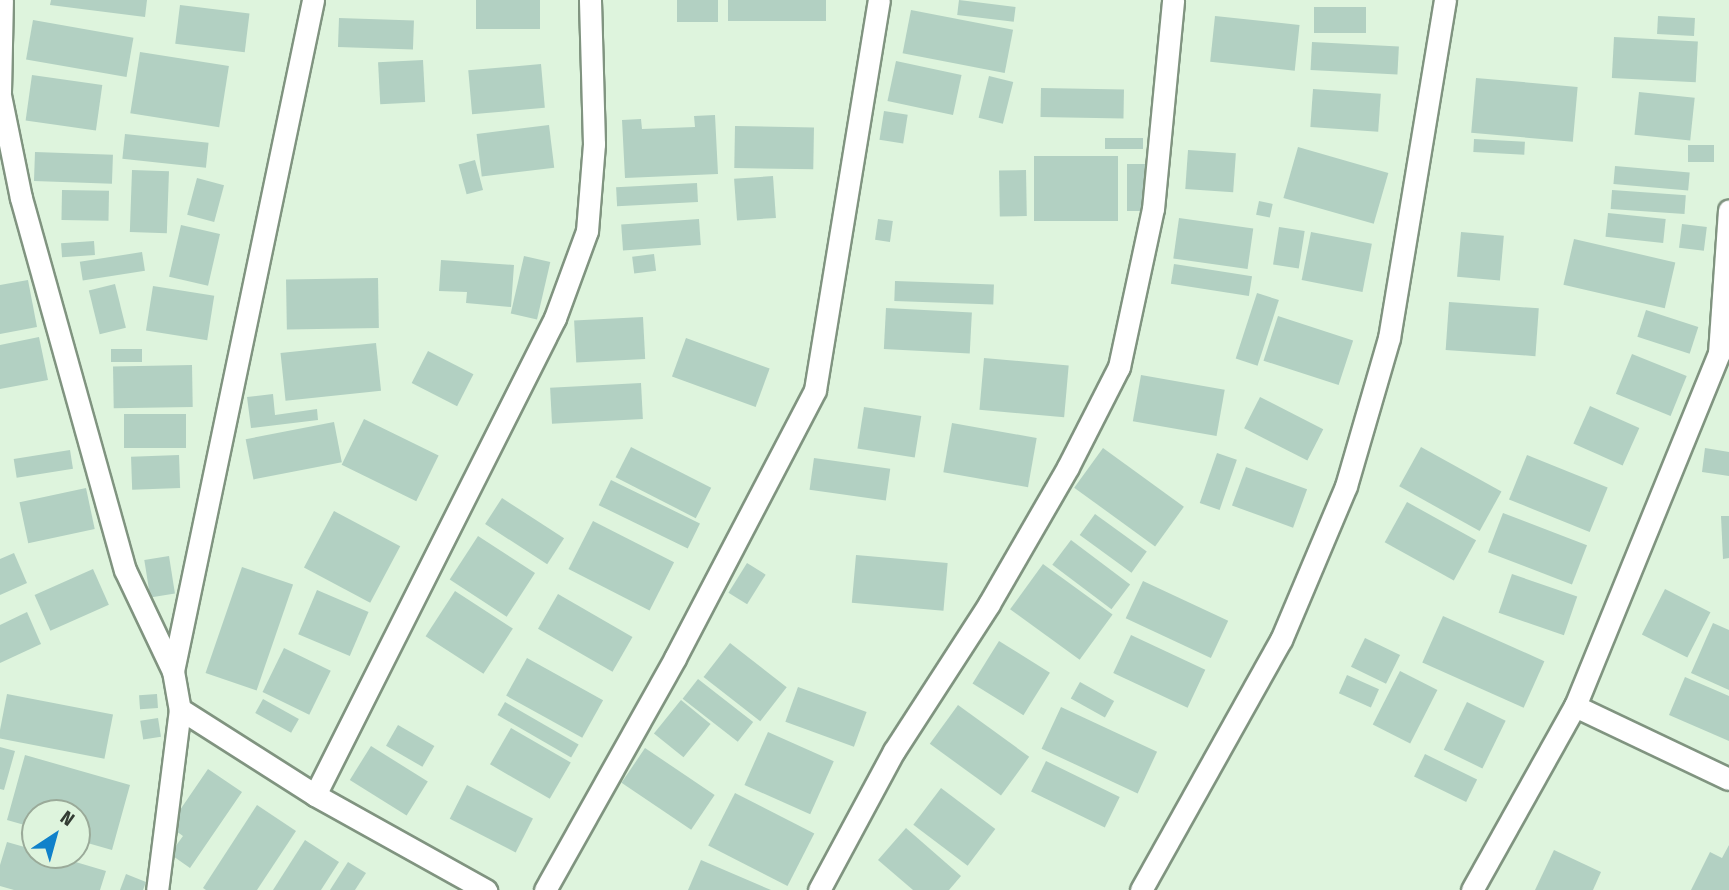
<!DOCTYPE html>
<html>
<head>
<meta charset="utf-8">
<style>
  body { margin:0 }
  #map { position:relative; width:1729px; height:890px; overflow:hidden; background:#def4dd; font-family:"Fira Sans Condensed",sans-serif }
  div>[style] { position:absolute }
  .building>* { inset:0; background:#b2d0c2; transform-origin:0 0 }
  .roads { filter:drop-shadow(2px 0 #809480) drop-shadow(-2px 0 #809480) drop-shadow(0 2px #809480) drop-shadow(0 -2px #809480) }
  .street>* { height:21px; margin:-10.5px; padding:0 10.5px; transform-origin:10.5px; border-radius:10.5px; background:#fff }
  span { translate:-50% -50%; white-space:nowrap; text-align:center; line-height:1.15; -webkit-text-stroke:5px #def4dd; paint-order:stroke }
  .north { position:absolute; left:21px; top:799px; width:70px; height:70px; box-sizing:border-box; background:#def4dd; border:2px solid #9aaa99; border-radius:50%; rotate:36deg; font-size:19px; font-weight:700; line-height:28px; text-align:center; color:#333c33 }
  .north::after { content:''; display:block; margin:auto; width:24px; height:32px; background:#1081ca; clip-path:polygon(50% 0,100% 100%,50% 72%,0 100%) }
</style>
</head>
<body>
<div id="map">
  <div class="building">
    <i style="clip-path:polygon(51px 0,147px 0,145px 17px,50px 5px)"></i>
    <i style="left:476px;top:0;width:64px;height:29px"></i>
    <i style="left:677px;top:0;width:41px;height:22px"></i>
    <i style="left:728px;top:0;width:98px;height:21px"></i>
    <i style="left:959px;top:0;width:57px;height:15px;rotate:7deg"></i>
    <i style="left:180px;top:5px;width:70px;height:39px;rotate:7deg"></i>
    <i style="left:1314px;top:7px;width:52px;height:26px"></i>
    <i style="left:911px;top:10px;width:104px;height:44px;rotate:11deg"></i>
    <i style="left:1215px;top:16px;width:85px;height:46px;rotate:6deg"></i>
    <i style="left:1658px;top:16px;width:37px;height:18px;rotate:3deg"></i>
    <i style="left:339px;top:18px;width:75px;height:29px;rotate:2deg"></i>
    <i style="left:33px;top:20px;width:102px;height:40px;rotate:10deg"></i>
    <i style="left:1614px;top:37px;width:84px;height:41px;rotate:3deg"></i>
    <i style="left:1312px;top:42px;width:87px;height:28px;rotate:3deg"></i>
    <i style="left:140px;top:52px;width:90px;height:62px;rotate:9deg"></i>
    <i style="left:423px;top:60px;width:42px;height:45px;rotate:87deg"></i>
    <i style="left:896px;top:61px;width:67px;height:41px;rotate:12deg"></i>
    <i style="left:541px;top:64px;width:44px;height:73px;rotate:85deg"></i>
    <i style="left:32px;top:75px;width:71px;height:46px;rotate:8deg"></i>
    <i style="left:989px;top:76px;width:25px;height:43px;rotate:14deg"></i>
    <i style="left:1476px;top:78px;width:102px;height:55px;rotate:5deg"></i>
    <i style="left:1041px;top:88px;width:83px;height:29px;rotate:1deg"></i>
    <i style="left:1313px;top:89px;width:68px;height:38px;rotate:4deg"></i>
    <i style="left:1639px;top:92px;width:56px;height:43px;rotate:6deg"></i>
    <i style="left:884px;top:111px;width:24px;height:29px;rotate:9deg"></i>
    <i style="clip-path:polygon(715px 115px,718px 174px,625px 178px,622px 120px,641px 119px,642px 129px,695px 127px,694px 116px)"></i>
    <i style="left:549px;top:125px;width:43px;height:73px;rotate:83deg"></i>
    <i style="left:735px;top:126px;width:79px;height:42px;rotate:1deg"></i>
    <i style="left:125px;top:134px;width:84px;height:25px;rotate:6deg"></i>
    <i style="left:1105px;top:138px;width:38px;height:11px"></i>
    <i style="left:1474px;top:139px;width:51px;height:13px;rotate:3deg"></i>
    <i style="left:1688px;top:145px;width:26px;height:17px"></i>
    <i style="left:1298px;top:147px;width:94px;height:53px;rotate:16deg"></i>
    <i style="left:1188px;top:150px;width:48px;height:39px;rotate:4deg"></i>
    <i style="left:35px;top:152px;width:78px;height:29px;rotate:2deg"></i>
    <i style="left:1034px;top:156px;width:84px;height:65px"></i>
    <i style="left:475px;top:160px;width:31px;height:17px;rotate:75deg"></i>
    <i style="left:1127px;top:164px;width:21px;height:47px"></i>
    <i style="left:1615px;top:166px;width:75px;height:18px;rotate:5deg"></i>
    <i style="left:132px;top:170px;width:37px;height:62px;rotate:2deg"></i>
    <i style="left:1026px;top:170px;width:46px;height:27px;rotate:89deg"></i>
    <i style="left:773px;top:176px;width:42px;height:39px;rotate:86deg"></i>
    <i style="left:197px;top:178px;width:28px;height:38px;rotate:15deg"></i>
    <i style="left:697px;top:183px;width:19px;height:81px;rotate:87deg"></i>
    <i style="left:62px;top:190px;width:47px;height:30px;rotate:1deg"></i>
    <i style="left:1612px;top:190px;width:74px;height:19px;rotate:4deg"></i>
    <i style="left:1259px;top:201px;width:14px;height:14px;rotate:12deg"></i>
    <i style="left:1608px;top:213px;width:58px;height:24px;rotate:6deg"></i>
    <i style="left:1179px;top:218px;width:75px;height:41px;rotate:8deg"></i>
    <i style="left:699px;top:219px;width:26px;height:78px;rotate:86deg"></i>
    <i style="left:878px;top:219px;width:15px;height:21px;rotate:8deg"></i>
    <i style="left:1682px;top:224px;width:25px;height:24px;rotate:7deg"></i>
    <i style="left:181px;top:225px;width:40px;height:53px;rotate:13deg"></i>
    <i style="left:1279px;top:227px;width:26px;height:38px;rotate:9deg"></i>
    <i style="left:1311px;top:232px;width:62px;height:49px;rotate:11deg"></i>
    <i style="left:1461px;top:232px;width:43px;height:45px;rotate:5deg"></i>
    <i style="left:1574px;top:239px;width:104px;height:47px;rotate:13deg"></i>
    <i style="left:94px;top:241px;width:14px;height:33px;rotate:86deg"></i>
    <i style="left:142px;top:252px;width:19px;height:63px;rotate:81deg"></i>
    <i style="left:654px;top:254px;width:17px;height:22px;rotate:83deg"></i>
    <i style="left:524px;top:256px;width:27px;height:59px;rotate:13deg"></i>
    <i style="clip-path:polygon(441px 260px,514px 265px,511px 307px,466px 303px,467px 292px,439px 291px)"></i>
    <i style="left:1174px;top:264px;width:79px;height:20px;rotate:9deg"></i>
    <i style="left:378px;top:278px;width:50px;height:92px;rotate:89deg"></i>
    <i style="clip-path:polygon(28px 280px,37px 327px,0 334px,0 285px)"></i>
    <i style="left:895px;top:281px;width:99px;height:20px;rotate:2deg"></i>
    <i style="left:115px;top:284px;width:45px;height:27px;rotate:76deg"></i>
    <i style="left:153px;top:286px;width:62px;height:45px;rotate:9deg"></i>
    <i style="left:1257px;top:293px;width:23px;height:69px;rotate:18deg"></i>
    <i style="left:1449px;top:302px;width:90px;height:48px;rotate:4deg"></i>
    <i style="left:886px;top:308px;width:86px;height:41px;rotate:3deg"></i>
    <i style="left:1646px;top:310px;width:55px;height:28px;rotate:18deg"></i>
    <i style="left:1278px;top:316px;width:79px;height:47px;rotate:18deg"></i>
    <i style="left:643px;top:317px;width:42px;height:69px;rotate:87deg"></i>
    <i style="clip-path:polygon(39px 337px,48px 380px,0 389px,0 345px)"></i>
    <i style="left:686px;top:338px;width:89px;height:41px;rotate:20deg"></i>
    <i style="left:376px;top:343px;width:48px;height:96px;rotate:84deg"></i>
    <i style="left:111px;top:349px;width:31px;height:13px"></i>
    <i style="left:428px;top:351px;width:51px;height:36px;rotate:27deg"></i>
    <i style="left:1632px;top:354px;width:59px;height:43px;rotate:22deg"></i>
    <i style="left:984px;top:358px;width:85px;height:52px;rotate:5deg"></i>
    <i style="left:192px;top:365px;width:42px;height:79px;rotate:89deg"></i>
    <i style="left:1141px;top:375px;width:85px;height:47px;rotate:10deg"></i>
    <i style="left:641px;top:383px;width:36px;height:91px;rotate:87deg"></i>
    <i style="clip-path:polygon(273px 394px,275px 415px,317px 409px,318px 420px,251px 428px,247px 397px)"></i>
    <i style="left:1260px;top:397px;width:71px;height:35px;rotate:27deg"></i>
    <i style="left:1590px;top:406px;width:54px;height:41px;rotate:24deg"></i>
    <i style="left:864px;top:407px;width:58px;height:42px;rotate:9deg"></i>
    <i style="left:124px;top:414px;width:62px;height:34px"></i>
    <i style="left:364px;top:419px;width:83px;height:51px;rotate:26deg"></i>
    <i style="left:334px;top:422px;width:41px;height:90px;rotate:79deg"></i>
    <i style="left:952px;top:423px;width:86px;height:50px;rotate:10deg"></i>
    <i style="left:631px;top:447px;width:90px;height:34px;rotate:27deg"></i>
    <i style="left:1421px;top:447px;width:92px;height:45px;rotate:29deg"></i>
    <i style="left:1103px;top:448px;width:100px;height:49px;rotate:36deg"></i>
    <i style="clip-path:polygon(1705px 448px,1729px 452px,1729px 476px,1702px 472px)"></i>
    <i style="left:70px;top:450px;width:19px;height:57px;rotate:81deg"></i>
    <i style="left:1217px;top:453px;width:21px;height:53px;rotate:19deg"></i>
    <i style="left:179px;top:455px;width:33px;height:48px;rotate:88deg"></i>
    <i style="left:1527px;top:455px;width:87px;height:48px;rotate:22deg"></i>
    <i style="left:814px;top:458px;width:77px;height:32px;rotate:8deg"></i>
    <i style="left:1246px;top:467px;width:65px;height:41px;rotate:20deg"></i>
    <i style="left:611px;top:480px;width:99px;height:28px;rotate:26deg"></i>
    <i style="left:86px;top:488px;width:42px;height:68px;rotate:78deg"></i>
    <i style="left:502px;top:498px;width:74px;height:31px;rotate:33deg"></i>
    <i style="left:1407px;top:502px;width:79px;height:46px;rotate:29deg"></i>
    <i style="left:334px;top:511px;width:75px;height:64px;rotate:28deg"></i>
    <i style="left:1503px;top:513px;width:90px;height:42px;rotate:21deg"></i>
    <i style="left:1095px;top:514px;width:64px;height:26px;rotate:36deg"></i>
    <i style="clip-path:polygon(1721px 516px,1729px 516px,1729px 558px,1723px 559px)"></i>
    <i style="left:593px;top:521px;width:91px;height:54px;rotate:27deg"></i>
    <i style="left:478px;top:536px;width:68px;height:52px;rotate:33deg"></i>
    <i style="left:1071px;top:540px;width:74px;height:31px;rotate:37deg"></i>
    <i style="clip-path:polygon(14px 553px,27px 583px,0 595px,0 559px)"></i>
    <i style="left:856px;top:555px;width:92px;height:48px;rotate:5deg"></i>
    <i style="left:169px;top:556px;width:38px;height:25px;rotate:81deg"></i>
    <i style="left:747px;top:563px;width:22px;height:35px;rotate:32deg"></i>
    <i style="left:1043px;top:564px;width:86px;height:56px;rotate:36deg"></i>
    <i style="left:242px;top:567px;width:54px;height:112px;rotate:19deg"></i>
    <i style="left:93px;top:569px;width:39px;height:64px;rotate:66deg"></i>
    <i style="left:1512px;top:574px;width:69px;height:41px;rotate:19deg"></i>
    <i style="left:1143px;top:581px;width:94px;height:41px;rotate:25deg"></i>
    <i style="left:1665px;top:589px;width:51px;height:51px;rotate:27deg"></i>
    <i style="left:317px;top:590px;width:56px;height:48px;rotate:23deg"></i>
    <i style="left:455px;top:591px;width:69px;height:54px;rotate:33deg"></i>
    <i style="left:558px;top:594px;width:86px;height:40px;rotate:30deg"></i>
    <i style="clip-path:polygon(27px 612px,41px 644px,0 663px,0 625px)"></i>
    <i style="left:1443px;top:616px;width:111px;height:51px;rotate:24deg"></i>
    <i style="clip-path:polygon(1713px 623px,1729px 630px,1729px 690px,1691px 673px)"></i>
    <i style="left:1131px;top:635px;width:82px;height:42px;rotate:25deg"></i>
    <i style="left:1365px;top:638px;width:39px;height:32px;rotate:26deg"></i>
    <i style="left:999px;top:641px;width:60px;height:50px;rotate:32deg"></i>
    <i style="left:730px;top:643px;width:72px;height:43px;rotate:38deg"></i>
    <i style="left:284px;top:648px;width:52px;height:49px;rotate:26deg"></i>
    <i style="left:527px;top:658px;width:87px;height:43px;rotate:29deg"></i>
    <i style="left:1400px;top:671px;width:42px;height:60px;rotate:27deg"></i>
    <i style="left:1347px;top:675px;width:35px;height:20px;rotate:24deg"></i>
    <i style="clip-path:polygon(1685px 677px,1729px 696px,1729px 741px,1669px 715px)"></i>
    <i style="left:698px;top:679px;width:70px;height:25px;rotate:38deg"></i>
    <i style="left:1080px;top:682px;width:39px;height:19px;rotate:29deg"></i>
    <i style="left:798px;top:687px;width:73px;height:37px;rotate:20deg"></i>
    <i style="left:7px;top:694px;width:108px;height:45px;rotate:11deg"></i>
    <i style="left:157px;top:694px;width:14px;height:18px;rotate:86deg"></i>
    <i style="left:263px;top:699px;width:41px;height:16px;rotate:29deg"></i>
    <i style="left:681px;top:700px;width:38px;height:43px;rotate:39deg"></i>
    <i style="left:505px;top:702px;width:85px;height:15px;rotate:30deg"></i>
    <i style="left:1467px;top:702px;width:43px;height:53px;rotate:26deg"></i>
    <i style="left:958px;top:705px;width:88px;height:48px;rotate:36deg"></i>
    <i style="left:1061px;top:707px;width:106px;height:46px;rotate:25deg"></i>
    <i style="left:158px;top:718px;width:19px;height:18px;rotate:81deg"></i>
    <i style="left:398px;top:725px;width:42px;height:24px;rotate:30deg"></i>
    <i style="left:511px;top:728px;width:69px;height:42px;rotate:30deg"></i>
    <i style="left:768px;top:732px;width:72px;height:58px;rotate:24deg"></i>
    <i style="left:371px;top:746px;width:67px;height:40px;rotate:32deg"></i>
    <i style="clip-path:polygon(0 747px,15px 751px,4px 790px,0 789px)"></i>
    <i style="left:645px;top:748px;width:84px;height:42px;rotate:34deg"></i>
    <i style="left:1425px;top:754px;width:58px;height:25px;rotate:26deg"></i>
    <i style="clip-path:polygon(25px 755px,130px 785px,112px 850px,77px 840px,77px 813px,35px 813px,35px 828px,7px 820px)"></i>
    <i style="left:1046px;top:761px;width:82px;height:34px;rotate:26deg"></i>
    <i style="clip-path:polygon(208px 769px,242px 792px,190px 868px,170px 854px,183px 836px,169px 826px)"></i>
    <i style="left:467px;top:785px;width:74px;height:38px;rotate:27deg"></i>
    <i style="left:941px;top:788px;width:68px;height:46px;rotate:37deg"></i>
    <i style="left:735px;top:793px;width:89px;height:59px;rotate:27deg"></i>
    <i style="clip-path:polygon(257px 805px,296px 831px,257px 890px,206px 890px,203px 888px)"></i>
    <i style="clip-path:polygon(906px 828px,961px 876px,949px 890px,913px 890px,878px 860px)"></i>
    <i style="clip-path:polygon(305px 840px,339px 862px,321px 890px,273px 890px)"></i>
    <i style="clip-path:polygon(7px 842px,35px 850px,35px 855px,52px 855px,106px 871px,100px 890px,14px 890px,0 886px,0 865px)"></i>
    <i style="clip-path:polygon(1729px 845px,1729px 890px,1691px 890px,1710px 852px,1722px 858px)"></i>
    <i style="clip-path:polygon(1554px 850px,1601px 872px,1593px 890px,1535px 890px)"></i>
    <i style="clip-path:polygon(701px 860px,771px 890px,688px 890px)"></i>
    <i style="clip-path:polygon(348px 862px,366px 873px,355px 890px,330px 890px)"></i>
    <i style="clip-path:polygon(126px 874px,146px 882px,143px 890px,120px 890px)"></i>
  </div>
  <div class="roads">
    <div class="street">
      <i style="left:0;top:92px;width:92px;rotate:-88.8deg"></i>
      <i style="left:0;top:95px;width:105px;rotate:78.5deg"></i>
      <i style="left:21px;top:198px;width:386px;rotate:74.4deg"></i>
      <i style="left:125px;top:570px;width:112px;rotate:64.6deg"></i>
      <i style="left:173px;top:671px;width:39px;rotate:80deg"></i>
      <i style="left:180px;top:709px;width:182px;rotate:97.2deg"></i>
      <i style="left:173px;top:671px;width:685px;rotate:-78.21deg"></i>
      <i style="left:1575px;top:706px;width:170px;rotate:25.4deg"></i>
      <i style="left:180px;top:709px;width:160px;rotate:32.5deg"></i>
      <i style="left:315px;top:795px;width:196px;rotate:29.1deg"></i>
      <i style="left:315px;top:795px;width:534px;rotate:-63.29deg"></i>
      <i style="left:555px;top:318px;width:93px;rotate:-69.8deg"></i>
      <i style="left:587px;top:231px;width:87px;rotate:-85.4deg"></i>
      <i style="left:594px;top:144px;width:144px;rotate:-91.6deg"></i>
      <i style="left:545px;top:890px;width:266px;rotate:-60.7deg"></i>
      <i style="left:675px;top:658px;width:302px;rotate:-62.4deg"></i>
      <i style="left:815px;top:390px;width:395px;rotate:-80.7deg"></i>
      <i style="left:819px;top:890px;width:158px;rotate:-61.7deg"></i>
      <i style="left:894px;top:751px;width:175px;rotate:-57.1deg"></i>
      <i style="left:989px;top:604px;width:158px;rotate:-60deg"></i>
      <i style="left:1068px;top:467px;width:112px;rotate:-63deg"></i>
      <i style="left:1119px;top:367px;width:162px;rotate:-77.9deg"></i>
      <i style="left:1153px;top:209px;width:210px;rotate:-84.5deg"></i>
      <i style="left:1141px;top:890px;width:287px;rotate:-60.8deg"></i>
      <i style="left:1281px;top:640px;width:167px;rotate:-67.1deg"></i>
      <i style="left:1346px;top:486px;width:154px;rotate:-73.8deg"></i>
      <i style="left:1389px;top:338px;width:343px;rotate:-80.6deg"></i>
      <i style="left:1472px;top:890px;width:211px;rotate:-60.8deg"></i>
      <i style="left:1575px;top:706px;width:381px;rotate:-67.8deg"></i>
      <i style="left:1719px;top:353px;width:143px;rotate:-86deg"></i>
    </div>
  </div>
  <div class="north">N</div>
</div>
</body>
</html>
